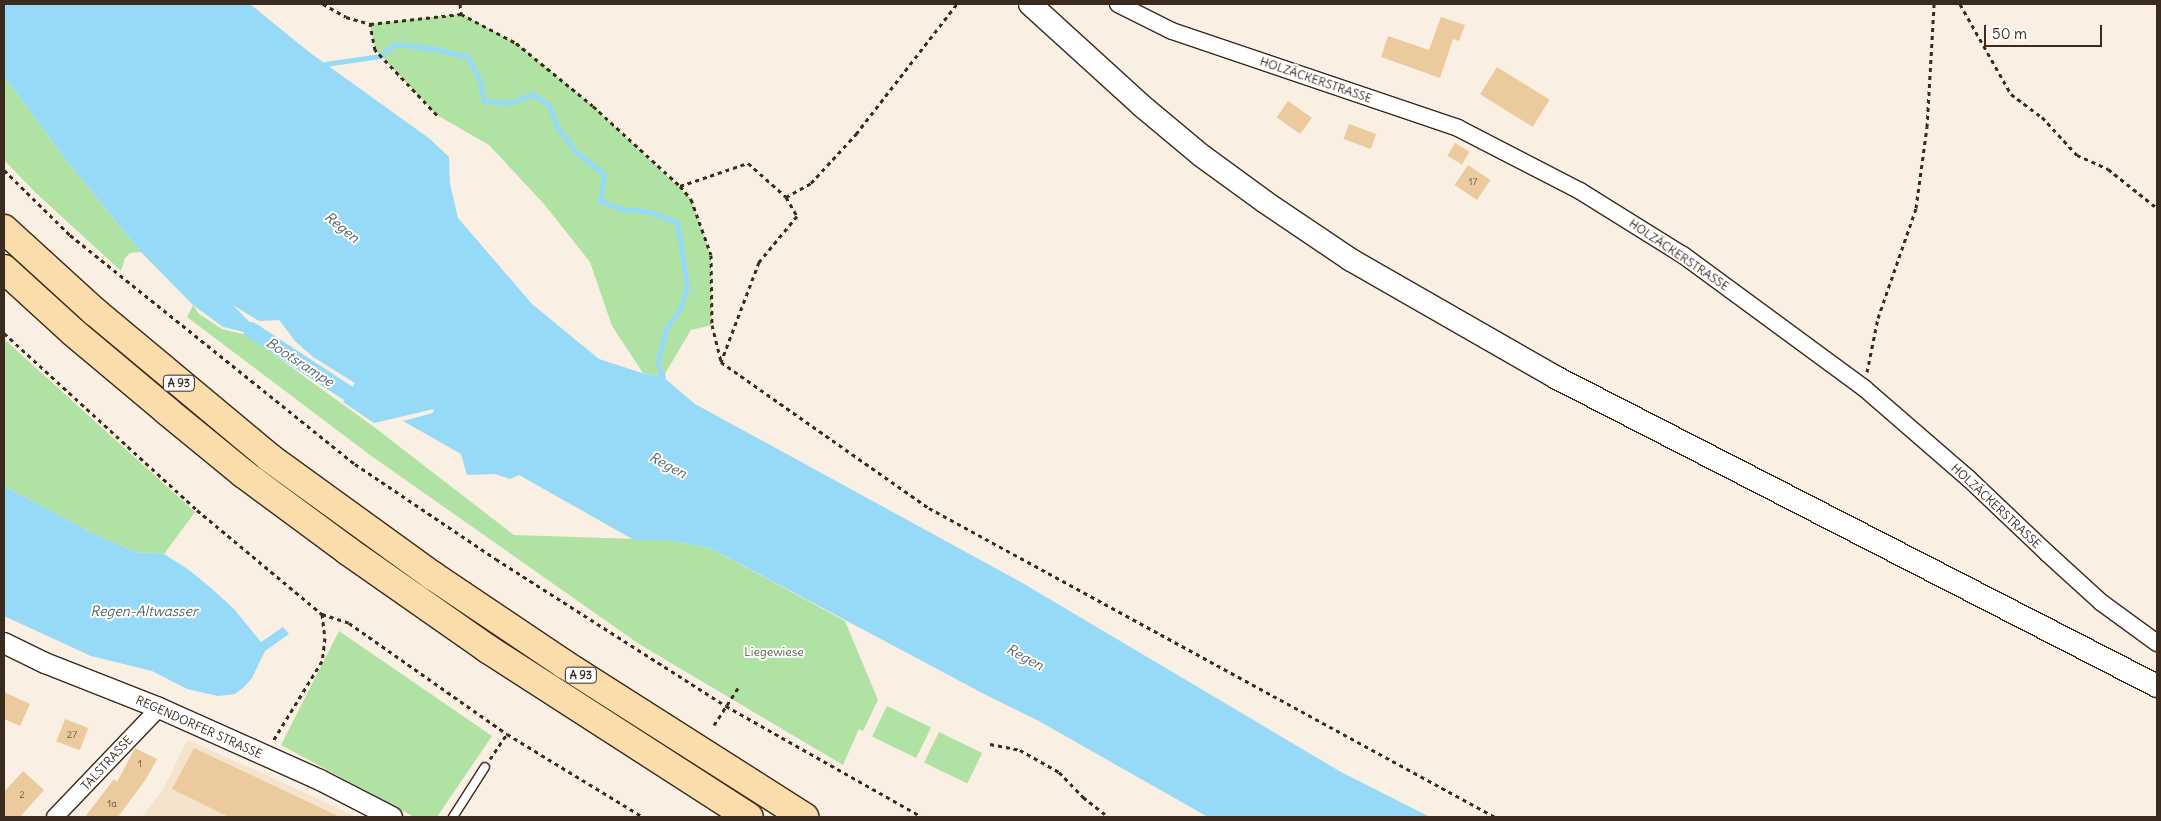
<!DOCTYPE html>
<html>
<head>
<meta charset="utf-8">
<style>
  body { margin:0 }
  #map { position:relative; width:2161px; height:821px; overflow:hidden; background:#f9efe2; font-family:Delius,sans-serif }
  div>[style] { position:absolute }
  .built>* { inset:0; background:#f5e4cd }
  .green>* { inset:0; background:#b0e2a3; transform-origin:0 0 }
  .water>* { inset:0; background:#96daf8 }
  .stream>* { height:5px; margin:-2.5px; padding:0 2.5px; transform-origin:2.5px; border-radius:2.5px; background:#96daf8 }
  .canal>* { height:16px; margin:-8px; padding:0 8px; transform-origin:8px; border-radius:8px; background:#96daf8 }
  .building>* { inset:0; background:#ebcb9d; transform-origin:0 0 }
  .path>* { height:3px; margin-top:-1.5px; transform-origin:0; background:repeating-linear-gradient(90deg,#3b2a1e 0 4px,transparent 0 8px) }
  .roads { filter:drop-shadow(1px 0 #3b2a1e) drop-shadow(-1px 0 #3b2a1e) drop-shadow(0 1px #3b2a1e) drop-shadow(0 -1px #3b2a1e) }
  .service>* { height:8px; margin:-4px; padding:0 4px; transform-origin:4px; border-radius:4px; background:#fff }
  .minor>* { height:16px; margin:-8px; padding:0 8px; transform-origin:8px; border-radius:8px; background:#fff }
  .tertiary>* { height:20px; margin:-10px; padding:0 10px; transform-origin:10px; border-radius:10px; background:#fff }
  .secondary>* { height:22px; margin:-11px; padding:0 11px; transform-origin:11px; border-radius:11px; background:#fff }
  .motorway>* { height:28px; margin:-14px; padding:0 14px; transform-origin:14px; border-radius:14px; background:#fbddab }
  span { translate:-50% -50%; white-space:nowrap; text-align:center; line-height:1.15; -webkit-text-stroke:4px #fff; paint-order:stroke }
  .number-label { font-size:10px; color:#67523e }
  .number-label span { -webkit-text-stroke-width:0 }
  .shield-label span { padding:1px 4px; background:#fff; border:1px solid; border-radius:4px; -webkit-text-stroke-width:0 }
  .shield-label { font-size:11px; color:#3b2a1e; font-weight:700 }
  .street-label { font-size:12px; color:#3b2a1e }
  .park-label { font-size:12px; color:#58583f }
  .water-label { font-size:14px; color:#565f5f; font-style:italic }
  .frame { position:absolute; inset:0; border:5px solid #3b2a1e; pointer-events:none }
  .scale { position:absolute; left:1984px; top:25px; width:118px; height:22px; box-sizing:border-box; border:2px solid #3b2a1e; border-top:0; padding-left:6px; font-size:15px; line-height:18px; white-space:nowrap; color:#3b2a1e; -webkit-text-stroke:4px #fff; paint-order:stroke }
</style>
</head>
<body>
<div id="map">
  <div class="built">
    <i style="clip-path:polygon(187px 740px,282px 782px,356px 817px,142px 817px,165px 786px)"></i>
  </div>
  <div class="green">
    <i style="clip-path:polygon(461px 14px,516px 43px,593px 106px,691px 199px,711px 255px,712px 325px,691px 330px,663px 377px,643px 373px,612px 326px,590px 262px,544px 204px,489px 145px,437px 115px,375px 50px,370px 24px)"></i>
    <i style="clip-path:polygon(4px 76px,66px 160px,141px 252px,130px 253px,125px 258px,121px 271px,36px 193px,4px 160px)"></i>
    <i style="clip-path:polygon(193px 305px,199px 314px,222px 329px,247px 335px,374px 427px,514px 535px,666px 540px,710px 548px,845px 621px,878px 700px,863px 731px,859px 729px,843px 765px,639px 644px,370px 455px,187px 317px)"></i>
    <i style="clip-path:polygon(4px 339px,195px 512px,164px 554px,136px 552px,98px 536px,4px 486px)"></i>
    <i style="clip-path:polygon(339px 631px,492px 736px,437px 817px,414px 817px,281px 745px)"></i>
    <i style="left:887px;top:706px;width:49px;height:34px;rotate:26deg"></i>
    <i style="left:939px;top:732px;width:48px;height:34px;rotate:26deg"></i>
  </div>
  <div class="water">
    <i style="clip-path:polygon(4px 4px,250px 4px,309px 52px,430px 139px,449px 157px,450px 184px,458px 218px,532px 304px,599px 359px,642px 373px,663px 377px,695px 404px,1019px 581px,1341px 772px,1430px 817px,1208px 817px,1037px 720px,986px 695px,710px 548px,666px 540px,634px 540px,519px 475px,510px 479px,495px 474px,467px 475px,461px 454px,403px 421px,433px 413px,434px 409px,374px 423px,343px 402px,355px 383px,313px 357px,295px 341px,279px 320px,259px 321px,233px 305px,256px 329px,248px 333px,223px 327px,193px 305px,141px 252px,66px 160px,4px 76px)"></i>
    <i style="clip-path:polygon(4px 486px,98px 536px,136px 552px,164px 554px,189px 570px,211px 588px,234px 609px,261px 642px,283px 627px,289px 634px,265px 651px,252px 678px,244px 687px,235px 694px,218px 696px,187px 689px,152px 671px,91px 656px,4px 616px)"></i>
  </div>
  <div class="stream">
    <i style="left:325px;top:64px;width:56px;rotate:-8.3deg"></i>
    <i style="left:380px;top:56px;width:19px;rotate:-39deg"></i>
    <i style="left:395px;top:44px;width:35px;rotate:7deg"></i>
    <i style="left:430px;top:48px;width:39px;rotate:13deg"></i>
    <i style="left:468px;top:57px;width:28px;rotate:64deg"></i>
    <i style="left:480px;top:82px;width:19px;rotate:78deg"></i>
    <i style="left:484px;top:101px;width:26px;rotate:4deg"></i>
    <i style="left:510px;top:103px;width:25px;rotate:-21deg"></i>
    <i style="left:533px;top:94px;width:19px;rotate:35deg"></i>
    <i style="left:549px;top:105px;width:23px;rotate:70deg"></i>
    <i style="left:557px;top:127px;width:31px;rotate:53deg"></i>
    <i style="left:576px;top:152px;width:36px;rotate:38deg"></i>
    <i style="left:604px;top:174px;width:27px;rotate:98deg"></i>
    <i style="left:600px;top:201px;width:28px;rotate:19deg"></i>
    <i style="left:626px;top:210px;width:22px;rotate:3deg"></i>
    <i style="left:648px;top:211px;width:31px;rotate:21deg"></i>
    <i style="left:677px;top:222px;width:65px;rotate:81.1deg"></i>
    <i style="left:687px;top:286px;width:24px;rotate:107deg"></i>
    <i style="left:680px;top:309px;width:24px;rotate:126deg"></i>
    <i style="left:666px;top:328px;width:36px;rotate:104deg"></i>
    <i style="left:657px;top:363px;width:15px;rotate:67deg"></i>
  </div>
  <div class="canal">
    <i style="left:251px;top:330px;width:117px;rotate:33.1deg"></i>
  </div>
  <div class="building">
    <i style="clip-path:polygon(1441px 17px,1465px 25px,1459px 41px,1453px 39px,1440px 78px,1381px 57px,1388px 36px,1429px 50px)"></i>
    <i style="left:1497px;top:67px;width:62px;height:32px;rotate:32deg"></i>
    <i style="left:1288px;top:101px;width:29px;height:20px;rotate:35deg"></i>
    <i style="left:1349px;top:124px;width:29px;height:16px;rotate:20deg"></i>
    <i style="left:1455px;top:143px;width:17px;height:15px;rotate:31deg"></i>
    <i style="left:1468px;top:165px;width:27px;height:24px;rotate:34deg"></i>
    <i style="clip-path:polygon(4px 692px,30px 704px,20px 726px,4px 719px)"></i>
    <i style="left:65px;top:719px;width:25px;height:24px;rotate:21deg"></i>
    <i style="clip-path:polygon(135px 748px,157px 759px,146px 779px,118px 817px,85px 817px,114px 779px,117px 782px)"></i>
    <i style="clip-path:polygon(194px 748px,340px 817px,229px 817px,172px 789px)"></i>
    <i style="clip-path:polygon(23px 771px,44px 790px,20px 817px,4px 817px,4px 792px)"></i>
  </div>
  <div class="path">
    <i style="left:323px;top:4px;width:26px;rotate:29deg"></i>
    <i style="left:346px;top:17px;width:25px;rotate:16deg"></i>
    <i style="left:460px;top:4px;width:10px;rotate:84deg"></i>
    <i style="left:1960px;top:4px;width:103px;rotate:60.5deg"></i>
    <i style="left:2011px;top:94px;width:39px;rotate:37deg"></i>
    <i style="left:2042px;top:117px;width:52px;rotate:47.4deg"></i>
    <i style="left:2077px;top:155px;width:34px;rotate:24deg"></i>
    <i style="left:2108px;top:169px;width:63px;rotate:38.5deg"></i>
    <i style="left:437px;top:115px;width:90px;rotate:-133.6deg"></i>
    <i style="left:375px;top:50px;width:26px;rotate:-101deg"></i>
    <i style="left:370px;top:24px;width:92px;rotate:-6.3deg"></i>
    <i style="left:461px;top:14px;width:62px;rotate:27.8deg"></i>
    <i style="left:516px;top:43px;width:99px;rotate:39.3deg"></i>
    <i style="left:593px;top:106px;width:118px;rotate:42.6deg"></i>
    <i style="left:680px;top:186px;width:72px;rotate:-18.7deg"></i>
    <i style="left:748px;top:163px;width:51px;rotate:41.8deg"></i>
    <i style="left:786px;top:197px;width:22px;rotate:60deg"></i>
    <i style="left:797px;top:216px;width:60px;rotate:129.6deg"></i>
    <i style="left:759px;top:262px;width:107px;rotate:110.8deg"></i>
    <i style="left:721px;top:362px;width:254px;rotate:35.1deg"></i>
    <i style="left:929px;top:508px;width:645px;rotate:28.63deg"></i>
    <i style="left:4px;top:170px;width:93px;rotate:44.6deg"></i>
    <i style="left:70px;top:235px;width:366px;rotate:38.8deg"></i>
    <i style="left:355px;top:464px;width:170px;rotate:34deg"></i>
    <i style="left:496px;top:559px;width:273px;rotate:32.6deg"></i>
    <i style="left:726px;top:706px;width:225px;rotate:29.5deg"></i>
    <i style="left:680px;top:186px;width:17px;rotate:50deg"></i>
    <i style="left:691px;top:199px;width:59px;rotate:70.3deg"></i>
    <i style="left:711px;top:255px;width:70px;rotate:89.2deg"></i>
    <i style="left:712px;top:325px;width:38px;rotate:76deg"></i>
    <i style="left:786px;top:197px;width:29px;rotate:-29deg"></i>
    <i style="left:811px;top:183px;width:67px;rotate:-47.4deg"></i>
    <i style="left:856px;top:134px;width:165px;rotate:-52.2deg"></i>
    <i style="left:4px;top:333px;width:262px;rotate:42.5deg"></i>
    <i style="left:197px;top:510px;width:163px;rotate:39.8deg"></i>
    <i style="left:322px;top:614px;width:24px;rotate:83deg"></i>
    <i style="left:325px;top:638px;width:23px;rotate:97deg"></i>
    <i style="left:322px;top:661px;width:94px;rotate:121.5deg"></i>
    <i style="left:1867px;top:372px;width:55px;rotate:-78.5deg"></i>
    <i style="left:1878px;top:318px;width:116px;rotate:-70.9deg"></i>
    <i style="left:1916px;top:208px;width:82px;rotate:-82.3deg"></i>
    <i style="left:1927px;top:127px;width:123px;rotate:-86.7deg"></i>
    <i style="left:322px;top:614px;width:28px;rotate:18deg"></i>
    <i style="left:349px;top:623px;width:193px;rotate:35.1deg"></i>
    <i style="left:507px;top:734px;width:159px;rotate:31.4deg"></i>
    <i style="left:714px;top:725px;width:48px;rotate:-57deg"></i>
    <i style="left:990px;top:744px;width:31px;rotate:11deg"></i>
    <i style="left:1020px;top:750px;width:45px;rotate:29.4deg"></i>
    <i style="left:1059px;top:772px;width:35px;rotate:46deg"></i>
    <i style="left:1083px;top:797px;width:33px;rotate:38deg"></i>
    <i style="left:490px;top:759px;width:30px;rotate:-56deg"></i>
  </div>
  <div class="roads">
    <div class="service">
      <i style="left:453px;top:817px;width:59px;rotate:-57.4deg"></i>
    </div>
    <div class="minor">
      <i style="left:1118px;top:4px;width:60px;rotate:26.6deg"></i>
      <i style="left:1172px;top:31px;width:302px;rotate:18.7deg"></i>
      <i style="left:1458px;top:128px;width:137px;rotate:27.3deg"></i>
      <i style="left:1580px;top:191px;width:121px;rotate:31.9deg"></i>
      <i style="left:1683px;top:255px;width:225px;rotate:36.3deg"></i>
      <i style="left:1864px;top:388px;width:138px;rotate:40.9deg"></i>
      <i style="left:1968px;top:478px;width:109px;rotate:43.5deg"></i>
      <i style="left:2047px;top:553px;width:74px;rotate:42.3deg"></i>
      <i style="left:2102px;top:603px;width:68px;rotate:36deg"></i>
      <i style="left:55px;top:817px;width:151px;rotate:-46.3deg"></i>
    </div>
    <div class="tertiary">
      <i style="left:4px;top:643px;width:46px;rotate:26deg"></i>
      <i style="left:45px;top:663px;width:123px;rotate:21.5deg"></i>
      <i style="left:159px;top:708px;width:176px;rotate:24.1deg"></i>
      <i style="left:320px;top:780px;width:81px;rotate:27.2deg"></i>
    </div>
    <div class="secondary">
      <i style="left:1030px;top:4px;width:151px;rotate:42.3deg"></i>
      <i style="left:1142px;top:106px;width:78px;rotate:39.8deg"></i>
      <i style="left:1202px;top:156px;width:78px;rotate:36.1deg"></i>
      <i style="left:1265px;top:202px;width:104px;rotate:34deg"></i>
      <i style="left:1351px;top:260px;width:237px;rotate:29.8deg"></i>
      <i style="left:1557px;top:378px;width:674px;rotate:27.17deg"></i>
    </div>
    <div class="motorway">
      <i style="left:4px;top:229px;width:123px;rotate:42.4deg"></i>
      <i style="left:95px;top:312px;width:228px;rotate:39.8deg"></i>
      <i style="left:270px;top:458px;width:201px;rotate:35.9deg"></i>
      <i style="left:433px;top:576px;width:158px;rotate:33.9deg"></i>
      <i style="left:564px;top:664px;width:285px;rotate:32.5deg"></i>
      <i style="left:4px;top:269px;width:93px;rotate:42.4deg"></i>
      <i style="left:73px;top:332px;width:123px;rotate:40deg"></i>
      <i style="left:167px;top:411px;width:99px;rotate:39.3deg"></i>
      <i style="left:244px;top:474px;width:129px;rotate:36.5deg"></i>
      <i style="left:348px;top:551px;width:171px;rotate:35deg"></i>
      <i style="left:488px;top:649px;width:310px;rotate:32.8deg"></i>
    </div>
  </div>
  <div class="number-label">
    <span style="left:1473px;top:182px">17</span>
    <span style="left:72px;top:735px">27</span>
    <span style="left:140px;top:764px">1</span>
    <span style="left:22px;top:795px">2</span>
    <span style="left:112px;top:804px">1a</span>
  </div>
  <div class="shield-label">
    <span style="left:179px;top:383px">A 93</span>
    <span style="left:581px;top:675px">A 93</span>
  </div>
  <div class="street-label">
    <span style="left:1316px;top:80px;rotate:19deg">HOLZÄCKERSTRASSE</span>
    <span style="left:1679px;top:255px;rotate:34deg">HOLZÄCKERSTRASSE</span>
    <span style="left:1996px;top:506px;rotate:43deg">HOLZÄCKERSTRASSE</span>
    <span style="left:199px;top:727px;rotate:24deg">REGENDORFER STRASSE</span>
    <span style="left:107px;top:763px;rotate:-47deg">TALSTRASSE</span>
  </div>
  <div class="park-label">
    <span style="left:774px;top:652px">Liegewiese</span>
  </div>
  <div class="water-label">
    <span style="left:342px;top:227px;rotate:39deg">Regen</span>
    <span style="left:300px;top:362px;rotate:33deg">Bootsrampe</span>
    <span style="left:668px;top:465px;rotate:28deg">Regen</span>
    <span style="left:144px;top:611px">Regen-Altwasser</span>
    <span style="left:1025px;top:657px;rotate:28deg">Regen</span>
  </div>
  <div class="frame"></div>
  <div class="scale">50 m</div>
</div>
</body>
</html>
